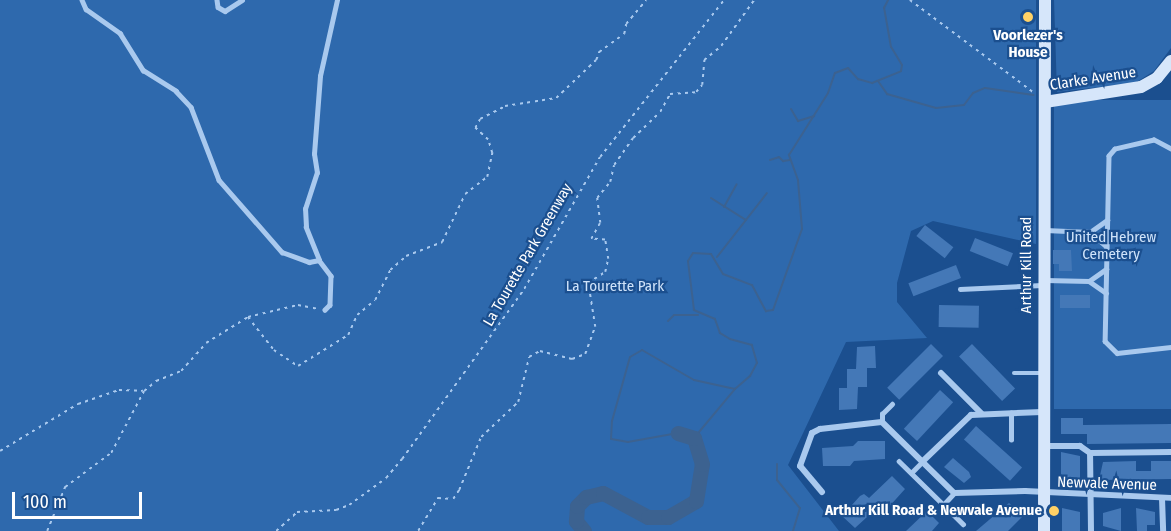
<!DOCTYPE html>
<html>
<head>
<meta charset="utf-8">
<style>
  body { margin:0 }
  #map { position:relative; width:1171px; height:531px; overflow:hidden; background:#1b4f8f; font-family:"Fira Sans Condensed",sans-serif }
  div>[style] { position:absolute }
  .green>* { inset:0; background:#2e69ad; transform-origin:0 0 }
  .stream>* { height:2px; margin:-1px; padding:0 1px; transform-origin:1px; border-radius:1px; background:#3c6290 }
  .river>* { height:15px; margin:-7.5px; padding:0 7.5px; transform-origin:7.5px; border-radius:7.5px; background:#3c6290 }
  .building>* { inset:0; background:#4478b7; transform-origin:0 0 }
  .path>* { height:1.5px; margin-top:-0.75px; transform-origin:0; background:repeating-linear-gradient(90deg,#a9c9ee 0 3px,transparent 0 7.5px) }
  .lane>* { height:4.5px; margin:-2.25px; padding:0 2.25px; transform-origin:2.25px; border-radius:2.25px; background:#a9c9ee }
  .street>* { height:6px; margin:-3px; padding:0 3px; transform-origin:3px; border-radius:3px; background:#a9c9ee }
  .secondary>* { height:12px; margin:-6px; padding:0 6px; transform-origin:6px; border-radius:6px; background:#d6e6fa }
  .dots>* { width:16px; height:16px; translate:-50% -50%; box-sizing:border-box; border:3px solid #1b4f8f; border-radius:50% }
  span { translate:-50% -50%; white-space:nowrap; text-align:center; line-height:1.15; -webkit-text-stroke:4.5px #1b4f8f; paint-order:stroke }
  .poi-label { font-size:15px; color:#fff; font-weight:700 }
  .right { translate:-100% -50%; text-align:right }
  .street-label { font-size:15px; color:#fff }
  .park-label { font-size:15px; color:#cfe3fa }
  .scale { position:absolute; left:12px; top:492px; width:130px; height:27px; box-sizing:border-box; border:3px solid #fff; border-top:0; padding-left:8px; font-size:18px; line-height:21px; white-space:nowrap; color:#fff; -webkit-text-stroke:4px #1b4f8f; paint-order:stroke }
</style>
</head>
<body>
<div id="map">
  <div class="green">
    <i style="clip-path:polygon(0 0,1036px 0,1036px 244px,933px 221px,911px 231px,897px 283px,897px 302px,927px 338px,846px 342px,788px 465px,839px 531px,0 531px)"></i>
    <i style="clip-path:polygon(1054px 0,1171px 0,1171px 48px,1154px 71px,1135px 83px,1057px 92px)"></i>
    <i style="left:1171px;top:100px;width:309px;height:117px;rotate:90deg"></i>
  </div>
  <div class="stream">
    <i style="left:878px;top:81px;width:16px;rotate:55deg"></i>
    <i style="left:887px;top:94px;width:51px;rotate:15.9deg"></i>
    <i style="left:936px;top:108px;width:28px;rotate:-6deg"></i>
    <i style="left:964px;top:105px;width:15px;rotate:-53deg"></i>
    <i style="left:973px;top:93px;width:13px;rotate:-23deg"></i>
    <i style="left:985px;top:88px;width:49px;rotate:8.1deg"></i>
    <i style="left:791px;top:109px;width:14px;rotate:60deg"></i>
    <i style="left:798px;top:121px;width:17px;rotate:-17deg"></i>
    <i style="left:770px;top:160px;width:9px;rotate:-18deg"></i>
    <i style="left:779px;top:157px;width:6px;rotate:45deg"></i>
    <i style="left:783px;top:161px;width:7px;rotate:-8deg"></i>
    <i style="left:711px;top:198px;width:41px;rotate:32.2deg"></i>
    <i style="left:724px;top:207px;width:26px;rotate:-61deg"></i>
    <i style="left:717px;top:257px;width:81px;rotate:-52deg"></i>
    <i style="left:668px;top:321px;width:8px;rotate:-45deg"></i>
    <i style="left:674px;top:315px;width:24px"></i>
    <i style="left:678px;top:433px;width:51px;rotate:169.8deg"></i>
    <i style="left:628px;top:442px;width:17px;rotate:-170deg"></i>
    <i style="left:611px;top:439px;width:18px;rotate:-87deg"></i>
    <i style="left:612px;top:421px;width:66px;rotate:-74.3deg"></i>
    <i style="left:630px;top:357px;width:14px;rotate:-30deg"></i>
    <i style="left:642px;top:350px;width:60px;rotate:30deg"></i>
    <i style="left:694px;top:380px;width:42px;rotate:12.4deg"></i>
    <i style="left:735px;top:389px;width:20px;rotate:-41deg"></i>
    <i style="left:750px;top:376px;width:15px;rotate:-62deg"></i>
    <i style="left:757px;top:363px;width:19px;rotate:-106deg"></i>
    <i style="left:752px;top:345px;width:23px;rotate:-165deg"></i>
    <i style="left:730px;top:339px;width:12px;rotate:-149deg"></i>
    <i style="left:720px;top:333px;width:15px;rotate:-110deg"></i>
    <i style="left:715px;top:319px;width:23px;rotate:-157deg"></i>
    <i style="left:694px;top:310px;width:49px;rotate:-97deg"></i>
    <i style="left:688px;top:261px;width:9px;rotate:-58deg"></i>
    <i style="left:693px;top:253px;width:18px;rotate:3deg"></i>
    <i style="left:711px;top:254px;width:23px;rotate:59deg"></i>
    <i style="left:723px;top:274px;width:31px;rotate:21deg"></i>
    <i style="left:752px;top:285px;width:30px;rotate:62deg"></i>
    <i style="left:766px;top:311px;width:7px;rotate:-8deg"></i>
    <i style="left:773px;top:310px;width:86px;rotate:-70.3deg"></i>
    <i style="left:802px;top:229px;width:49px;rotate:-94.7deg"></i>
    <i style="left:798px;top:180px;width:27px;rotate:-110deg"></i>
    <i style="left:789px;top:155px;width:73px;rotate:-57.8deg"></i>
    <i style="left:828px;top:93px;width:21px;rotate:-71deg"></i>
    <i style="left:835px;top:73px;width:14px;rotate:-21deg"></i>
    <i style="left:848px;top:68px;width:15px;rotate:48deg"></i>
    <i style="left:858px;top:79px;width:15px;rotate:16deg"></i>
    <i style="left:872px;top:83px;width:31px;rotate:-22deg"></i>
    <i style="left:901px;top:71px;width:6px;rotate:-81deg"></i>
    <i style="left:902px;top:65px;width:21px;rotate:-121deg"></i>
    <i style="left:891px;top:47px;width:40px;rotate:-100deg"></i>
    <i style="left:884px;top:8px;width:9px;rotate:-63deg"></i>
    <i style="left:694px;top:438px;width:64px;rotate:-50.1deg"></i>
    <i style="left:777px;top:464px;width:16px;rotate:90deg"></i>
    <i style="left:777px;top:480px;width:36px;rotate:51deg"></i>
    <i style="left:800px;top:508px;width:24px;rotate:107deg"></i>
  </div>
  <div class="river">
    <i style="left:584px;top:531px;width:13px;rotate:-129deg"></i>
    <i style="left:576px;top:521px;width:15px;rotate:-86deg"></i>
    <i style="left:577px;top:506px;width:13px;rotate:-45deg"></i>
    <i style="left:586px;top:497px;width:17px;rotate:-13deg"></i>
    <i style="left:603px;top:493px;width:51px;rotate:28.1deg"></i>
    <i style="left:648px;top:517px;width:20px"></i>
    <i style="left:668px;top:517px;width:32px;rotate:-30deg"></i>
    <i style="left:696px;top:501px;width:37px;rotate:-81deg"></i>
    <i style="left:702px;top:464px;width:27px;rotate:-107deg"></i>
    <i style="left:694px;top:438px;width:17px;rotate:-163deg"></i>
  </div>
  <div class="building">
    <i style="left:925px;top:225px;width:36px;height:14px;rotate:38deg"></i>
    <i style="left:975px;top:238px;width:41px;height:14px;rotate:22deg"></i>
    <i style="clip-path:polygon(1053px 250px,1071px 250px,1072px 271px,1059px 271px,1059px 264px,1053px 264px)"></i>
    <i style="left:956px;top:265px;width:14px;height:51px;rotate:69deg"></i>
    <i style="left:1090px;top:295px;width:13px;height:30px;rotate:90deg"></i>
    <i style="left:939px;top:305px;width:40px;height:22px;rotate:1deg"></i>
    <i style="left:931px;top:344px;width:17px;height:62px;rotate:45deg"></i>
    <i style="left:972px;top:344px;width:62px;height:18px;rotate:46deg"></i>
    <i style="clip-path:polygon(875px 346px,876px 368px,867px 368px,867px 387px,858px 387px,857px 409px,839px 410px,839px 388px,847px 388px,847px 369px,856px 369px,857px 347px)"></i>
    <i style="left:940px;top:390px;width:18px;height:53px;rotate:43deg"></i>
    <i style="clip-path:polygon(1061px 418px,1083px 418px,1083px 425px,1171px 424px,1171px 443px,1087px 444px,1087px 434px,1061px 434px)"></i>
    <i style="left:976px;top:426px;width:62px;height:18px;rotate:42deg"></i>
    <i style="clip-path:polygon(858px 441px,885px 441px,885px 459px,854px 461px,850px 466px,823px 466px,822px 448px,853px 446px)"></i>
    <i style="clip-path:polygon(1061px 452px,1080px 456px,1080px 481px,1061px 485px)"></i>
    <i style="clip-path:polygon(953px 458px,969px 472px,971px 477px,964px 483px,944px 467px)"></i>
    <i style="clip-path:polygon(1136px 461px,1136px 471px,1151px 471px,1151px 461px,1171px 461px,1171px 479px,1099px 480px,1103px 462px)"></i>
    <i style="clip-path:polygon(892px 476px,905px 489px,887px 509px,882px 511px,878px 507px,855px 528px,842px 516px,860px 496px,864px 494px,869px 498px)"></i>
    <i style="clip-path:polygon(1009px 503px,1023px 516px,1008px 531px,976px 531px)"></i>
    <i style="clip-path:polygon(1062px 508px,1080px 512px,1080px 531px,1062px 531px)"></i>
    <i style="clip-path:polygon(1121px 508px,1121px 531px,1103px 526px,1103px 513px)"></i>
    <i style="clip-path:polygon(1136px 508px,1155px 512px,1155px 525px,1147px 525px,1147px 531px,1137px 531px)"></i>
    <i style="clip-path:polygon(927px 511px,939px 523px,932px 531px,906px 531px)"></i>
  </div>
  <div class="path">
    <i style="left:910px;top:0;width:154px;rotate:36.8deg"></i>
    <i style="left:248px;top:317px;width:42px;rotate:51.8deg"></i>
    <i style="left:274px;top:350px;width:29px;rotate:34deg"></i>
    <i style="left:298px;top:366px;width:59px;rotate:-31.8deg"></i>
    <i style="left:348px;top:335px;width:22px;rotate:-66deg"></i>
    <i style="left:357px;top:315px;width:23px;rotate:-40deg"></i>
    <i style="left:375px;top:300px;width:34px;rotate:-63deg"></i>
    <i style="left:390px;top:270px;width:21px;rotate:-41deg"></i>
    <i style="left:406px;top:256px;width:39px;rotate:-21deg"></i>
    <i style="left:442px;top:242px;width:53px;rotate:-64.4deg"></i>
    <i style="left:465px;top:194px;width:28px;rotate:-38deg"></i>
    <i style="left:487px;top:177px;width:25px;rotate:-78deg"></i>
    <i style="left:492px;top:153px;width:14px;rotate:-107deg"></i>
    <i style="left:488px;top:140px;width:18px;rotate:-137deg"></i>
    <i style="left:475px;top:128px;width:10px;rotate:-61deg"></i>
    <i style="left:480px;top:119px;width:28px;rotate:-27deg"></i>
    <i style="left:505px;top:106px;width:52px;rotate:-8.9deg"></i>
    <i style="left:556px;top:98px;width:55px;rotate:-43.5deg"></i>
    <i style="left:596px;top:60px;width:9px;rotate:-69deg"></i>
    <i style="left:599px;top:52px;width:31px;rotate:-36deg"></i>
    <i style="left:624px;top:34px;width:10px;rotate:-79deg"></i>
    <i style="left:626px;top:24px;width:31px;rotate:-50deg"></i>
    <i style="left:0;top:451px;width:91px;rotate:-31.1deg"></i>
    <i style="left:78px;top:404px;width:43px;rotate:-18.9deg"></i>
    <i style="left:119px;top:390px;width:24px;rotate:2deg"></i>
    <i style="left:47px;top:531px;width:48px;rotate:-67.8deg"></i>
    <i style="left:65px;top:487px;width:57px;rotate:-36.5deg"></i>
    <i style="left:111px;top:453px;width:70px;rotate:-62deg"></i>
    <i style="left:144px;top:391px;width:16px;rotate:-40deg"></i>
    <i style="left:156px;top:381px;width:27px;rotate:-22deg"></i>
    <i style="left:181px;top:371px;width:38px;rotate:-48deg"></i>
    <i style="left:206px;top:343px;width:49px;rotate:-31.8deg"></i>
    <i style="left:248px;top:317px;width:51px;rotate:-13.5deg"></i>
    <i style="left:298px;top:305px;width:21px;rotate:11deg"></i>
    <i style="left:276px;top:531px;width:28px;rotate:-42deg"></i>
    <i style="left:297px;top:512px;width:39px;rotate:-3deg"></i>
    <i style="left:336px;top:510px;width:14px;rotate:-21deg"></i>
    <i style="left:349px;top:505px;width:46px;rotate:-36.1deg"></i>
    <i style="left:386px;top:478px;width:25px;rotate:-50deg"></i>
    <i style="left:402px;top:459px;width:209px;rotate:-54.3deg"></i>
    <i style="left:524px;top:289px;width:152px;rotate:-60.1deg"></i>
    <i style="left:600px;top:157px;width:200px;rotate:-51.7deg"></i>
    <i style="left:418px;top:531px;width:39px;rotate:-59deg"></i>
    <i style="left:438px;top:498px;width:15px;rotate:4deg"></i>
    <i style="left:453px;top:499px;width:11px;rotate:-56deg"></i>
    <i style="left:459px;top:490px;width:57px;rotate:-67.5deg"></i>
    <i style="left:481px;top:437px;width:51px;rotate:-43.4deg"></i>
    <i style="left:518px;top:402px;width:46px;rotate:-76.3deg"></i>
    <i style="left:529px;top:357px;width:13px;rotate:-29deg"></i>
    <i style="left:540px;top:351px;width:33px;rotate:14deg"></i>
    <i style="left:572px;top:359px;width:14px;rotate:-21deg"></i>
    <i style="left:585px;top:354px;width:29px;rotate:-70deg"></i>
    <i style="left:595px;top:327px;width:45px;rotate:-99deg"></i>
    <i style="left:588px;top:283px;width:20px;rotate:-33deg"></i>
    <i style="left:605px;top:272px;width:13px;rotate:-77deg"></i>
    <i style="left:608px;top:259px;width:19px;rotate:-99deg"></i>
    <i style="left:605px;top:240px;width:14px;rotate:-176deg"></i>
    <i style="left:591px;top:239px;width:18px;rotate:-61deg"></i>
    <i style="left:600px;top:223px;width:25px;rotate:-97deg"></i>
    <i style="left:597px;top:198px;width:21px;rotate:-51deg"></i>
    <i style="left:610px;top:182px;width:17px;rotate:-77deg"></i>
    <i style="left:614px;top:165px;width:33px;rotate:-55deg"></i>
    <i style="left:633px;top:138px;width:37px;rotate:-44deg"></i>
    <i style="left:660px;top:112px;width:21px;rotate:-61deg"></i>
    <i style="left:670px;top:94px;width:26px;rotate:-4deg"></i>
    <i style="left:696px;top:92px;width:9px;rotate:-49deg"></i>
    <i style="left:702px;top:85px;width:25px;rotate:-85deg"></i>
    <i style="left:704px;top:60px;width:22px;rotate:-39deg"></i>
    <i style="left:721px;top:46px;width:57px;rotate:-54.3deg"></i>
  </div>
  <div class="lane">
    <i style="left:82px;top:0;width:10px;rotate:66deg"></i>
    <i style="left:86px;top:9px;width:42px;rotate:35.2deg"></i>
    <i style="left:120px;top:33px;width:44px;rotate:58.1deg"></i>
    <i style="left:143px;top:70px;width:39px;rotate:32deg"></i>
    <i style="left:176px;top:91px;width:22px;rotate:47deg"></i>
    <i style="left:191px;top:107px;width:78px;rotate:69deg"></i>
    <i style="left:219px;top:180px;width:96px;rotate:48.8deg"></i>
    <i style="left:282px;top:252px;width:29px;rotate:20deg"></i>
    <i style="left:309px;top:262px;width:10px;rotate:-11deg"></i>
    <i style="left:319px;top:260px;width:35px;rotate:-112deg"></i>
    <i style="left:306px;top:227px;width:18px;rotate:-93deg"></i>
    <i style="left:305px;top:209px;width:38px;rotate:-72deg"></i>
    <i style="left:317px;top:173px;width:19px;rotate:-99deg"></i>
    <i style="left:314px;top:154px;width:78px;rotate:-85.6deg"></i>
    <i style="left:320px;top:76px;width:78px;rotate:-77.4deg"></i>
    <i style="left:217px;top:0;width:7px;rotate:82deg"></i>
    <i style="left:218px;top:7px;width:8px;rotate:30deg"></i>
    <i style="left:225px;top:11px;width:20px;rotate:-33deg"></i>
    <i style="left:1171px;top:149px;width:19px;rotate:-152deg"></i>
    <i style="left:1154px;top:140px;width:40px;rotate:167deg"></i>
    <i style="left:1115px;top:149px;width:9px;rotate:131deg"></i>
    <i style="left:1109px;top:156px;width:185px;rotate:91.2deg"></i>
    <i style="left:1105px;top:341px;width:17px;rotate:45deg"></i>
    <i style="left:1117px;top:353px;width:54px;rotate:-6.3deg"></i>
    <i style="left:1045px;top:230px;width:45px;rotate:2.5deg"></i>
    <i style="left:1090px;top:232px;width:21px;rotate:41deg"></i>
    <i style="left:1090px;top:232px;width:21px;rotate:-35deg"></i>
    <i style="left:319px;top:260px;width:20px;rotate:53deg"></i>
    <i style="left:331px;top:276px;width:29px;rotate:92deg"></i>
    <i style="left:330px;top:305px;width:7px;rotate:135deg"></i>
    <i style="left:1045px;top:280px;width:44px;rotate:1.3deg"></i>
    <i style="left:1089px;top:281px;width:21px;rotate:35deg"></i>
    <i style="left:1089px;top:281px;width:21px;rotate:-35deg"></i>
    <i style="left:960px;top:289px;width:82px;rotate:-2.8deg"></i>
    <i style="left:1014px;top:373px;width:28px"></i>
    <i style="left:882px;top:422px;width:8px;rotate:-90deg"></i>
    <i style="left:882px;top:414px;width:14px;rotate:-45deg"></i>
    <i style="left:1011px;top:440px;width:27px;rotate:-90deg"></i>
    <i style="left:899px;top:461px;width:90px;rotate:44.5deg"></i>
    <i style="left:911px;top:473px;width:16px;rotate:-45deg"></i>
    <i style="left:943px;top:505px;width:16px;rotate:-47deg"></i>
  </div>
  <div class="street">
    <i style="left:941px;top:373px;width:57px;rotate:45deg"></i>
    <i style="left:1043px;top:446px;width:37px"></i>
    <i style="left:1080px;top:446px;width:12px;rotate:35deg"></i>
    <i style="left:922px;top:462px;width:68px;rotate:-43.8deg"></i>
    <i style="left:971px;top:415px;width:71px;rotate:-2.4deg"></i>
    <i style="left:822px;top:492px;width:34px;rotate:-130deg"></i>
    <i style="left:800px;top:466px;width:35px;rotate:-70deg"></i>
    <i style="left:812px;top:433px;width:9px;rotate:-27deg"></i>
    <i style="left:820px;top:429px;width:62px;rotate:-6.4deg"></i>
    <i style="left:882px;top:422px;width:101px;rotate:44.6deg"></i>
    <i style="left:954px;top:493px;width:71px;rotate:-1.6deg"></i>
    <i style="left:1025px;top:491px;width:146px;rotate:2.7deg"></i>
    <i style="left:1162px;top:498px;width:33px;rotate:88deg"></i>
    <i style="left:1091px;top:531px;width:78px;rotate:-90.7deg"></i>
    <i style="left:1090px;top:453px;width:81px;rotate:-0.7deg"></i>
  </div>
  <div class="secondary">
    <i style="left:1045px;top:102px;width:97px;rotate:-8.9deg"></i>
    <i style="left:1141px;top:87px;width:18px;rotate:-29deg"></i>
    <i style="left:1157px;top:78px;width:22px;rotate:-51deg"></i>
    <i style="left:1044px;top:531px;width:531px;rotate:-89.89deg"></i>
  </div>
  <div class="dots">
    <i style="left:1028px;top:17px;background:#ffd166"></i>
    <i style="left:1054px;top:511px;background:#ffd166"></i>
  </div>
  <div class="poi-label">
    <span style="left:1028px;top:44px">Voorlezer's<br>House</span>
    <span class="right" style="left:1042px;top:511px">Arthur Kill Road &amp; Newvale Avenue</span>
  </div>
  <div class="street-label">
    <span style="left:1093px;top:79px;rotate:-9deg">Clarke Avenue</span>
    <span style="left:528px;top:255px;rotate:-60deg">La Tourette Park Greenway</span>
    <span style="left:1027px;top:265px;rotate:-90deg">Arthur Kill Road</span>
    <span style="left:1107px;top:484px;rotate:2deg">Newvale Avenue</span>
  </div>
  <div class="park-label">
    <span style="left:1111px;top:246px">United Hebrew<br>Cemetery</span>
    <span style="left:615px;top:287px">La Tourette Park</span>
  </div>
  <div class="scale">100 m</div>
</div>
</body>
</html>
